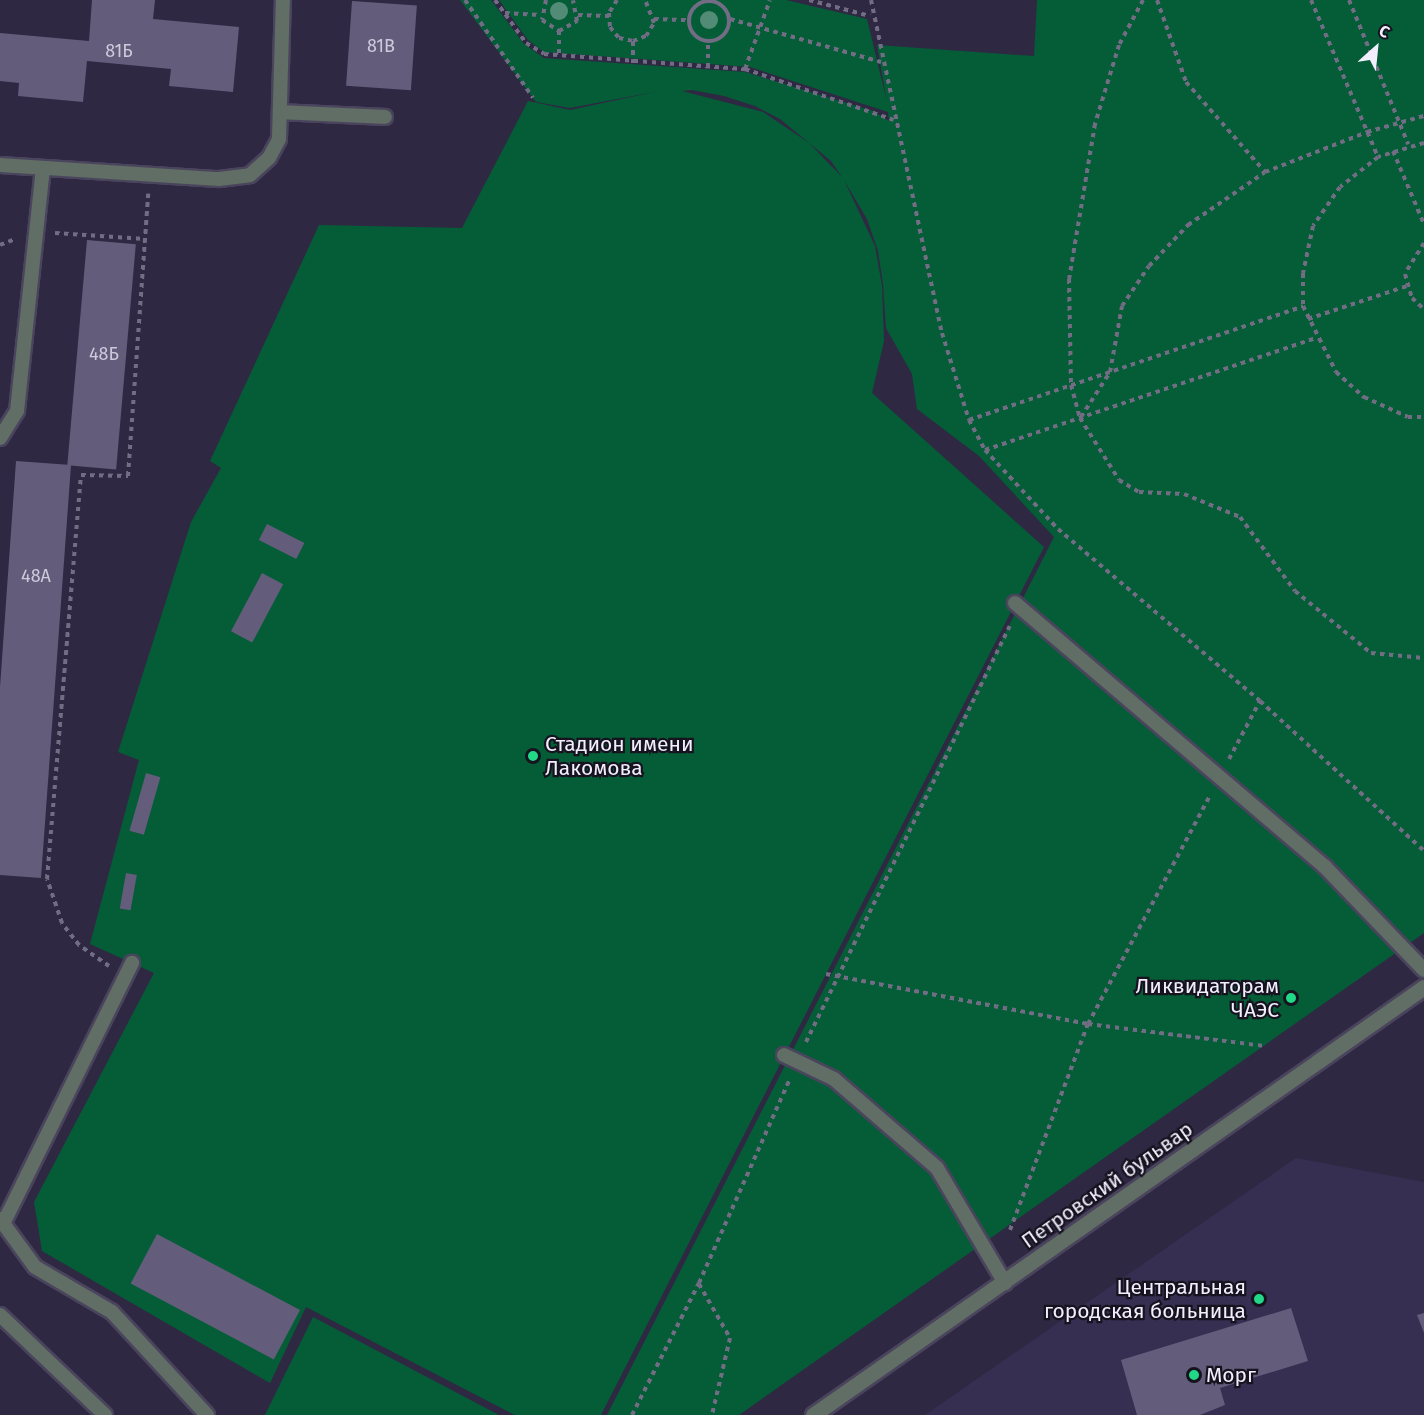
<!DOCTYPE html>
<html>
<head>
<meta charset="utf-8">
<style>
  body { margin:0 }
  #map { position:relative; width:1424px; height:1415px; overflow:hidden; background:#2f2843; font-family:"Fira Sans",sans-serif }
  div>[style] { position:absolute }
  .built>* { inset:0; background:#372f51 }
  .green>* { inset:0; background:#045d37 }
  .building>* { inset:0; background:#635c7b; transform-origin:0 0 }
  .path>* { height:4px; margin-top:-2px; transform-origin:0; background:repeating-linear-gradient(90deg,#726d84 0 4.5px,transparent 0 9px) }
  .path>.ring { margin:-2px; padding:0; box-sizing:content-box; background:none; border:4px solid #726d84; border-radius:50% }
  .roads { filter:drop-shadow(2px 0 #4a445d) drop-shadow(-2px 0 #4a445d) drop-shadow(0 2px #4a445d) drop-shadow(0 -2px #4a445d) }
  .service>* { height:14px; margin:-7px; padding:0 7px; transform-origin:7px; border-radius:7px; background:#606e65 }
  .tertiary>* { height:15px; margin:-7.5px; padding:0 7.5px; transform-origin:7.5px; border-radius:7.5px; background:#606e65 }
  .trees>* { width:18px; height:18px; margin:-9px; border-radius:50%; background:#538c76 }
  .dots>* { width:16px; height:16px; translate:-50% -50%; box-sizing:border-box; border:3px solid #16131f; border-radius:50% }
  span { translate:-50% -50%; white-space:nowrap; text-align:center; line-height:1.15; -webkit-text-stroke:4.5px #16131f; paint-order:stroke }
  .number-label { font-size:18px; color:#cecadc }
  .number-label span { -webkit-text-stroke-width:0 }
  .poi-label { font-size:21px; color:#f1eefd }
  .left { translate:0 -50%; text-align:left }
  .right { translate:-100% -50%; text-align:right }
  .street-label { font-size:21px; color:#f1eefd }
  .north { position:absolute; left:1346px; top:18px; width:60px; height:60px; -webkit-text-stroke:4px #16131f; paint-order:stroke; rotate:27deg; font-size:16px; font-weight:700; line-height:24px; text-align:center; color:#f1eefd }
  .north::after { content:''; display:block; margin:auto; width:21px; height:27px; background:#f1eefd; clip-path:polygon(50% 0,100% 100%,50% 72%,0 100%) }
</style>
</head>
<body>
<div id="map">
  <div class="built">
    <i style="clip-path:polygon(1296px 1158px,1424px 1182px,1424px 1415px,925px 1415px)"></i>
  </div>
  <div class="green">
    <i style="clip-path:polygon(evenodd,460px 0,491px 0,524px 44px,544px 58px,745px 72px,873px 111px,889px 121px,888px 112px,750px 67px,544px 52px,528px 40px,499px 0,786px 0,867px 19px,887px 102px,877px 45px,1034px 56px,1037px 0,1424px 0,1424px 933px,739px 1415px,607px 1415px,1054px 537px,979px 456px,917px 409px,912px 374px,886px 328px,883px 284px,878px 251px,867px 219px,844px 180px,875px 246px,882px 286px,884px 341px,872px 393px,1044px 547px,601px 1415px,515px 1415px,306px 1307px,270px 1383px,42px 1251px,34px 1202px,154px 973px,90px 944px,139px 760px,118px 752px,191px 522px,221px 468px,210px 461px,319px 225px,462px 228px,528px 101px,570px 110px,659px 91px,570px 108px,536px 102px,460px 0,682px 91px,692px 90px,724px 96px,755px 106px,780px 119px,831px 161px,842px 177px,809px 143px,763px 112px,682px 91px)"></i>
    <i style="clip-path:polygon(313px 1317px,499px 1415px,265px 1415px)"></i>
  </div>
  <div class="building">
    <i style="clip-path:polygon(92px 0,155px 0,153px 19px,239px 27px,233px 92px,169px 86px,171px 69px,87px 61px,83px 102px,18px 96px,19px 83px,0 81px,0 33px,89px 41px)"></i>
    <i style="left:352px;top:1px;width:65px;height:85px;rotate:4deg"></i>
    <i style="left:87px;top:240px;width:49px;height:226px;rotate:5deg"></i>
    <i style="clip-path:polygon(16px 461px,71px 465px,41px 878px,0 875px,0 687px)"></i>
    <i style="left:267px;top:524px;width:42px;height:18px;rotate:27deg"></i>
    <i style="left:262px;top:573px;width:24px;height:66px;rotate:28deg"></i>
    <i style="left:146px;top:773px;width:15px;height:60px;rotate:16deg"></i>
    <i style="left:126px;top:873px;width:11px;height:36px;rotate:10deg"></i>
    <i style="left:157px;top:1234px;width:162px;height:56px;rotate:28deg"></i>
    <i style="clip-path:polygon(1291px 1308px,1308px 1361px,1220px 1388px,1225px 1405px,1200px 1415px,1137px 1415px,1121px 1360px)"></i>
    <i style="clip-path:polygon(1424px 1313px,1424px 1333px,1417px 1315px)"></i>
  </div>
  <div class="path">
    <i style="left:465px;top:0;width:119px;rotate:55.2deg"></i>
    <i style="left:495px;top:0;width:53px;rotate:54.2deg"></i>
    <i style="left:526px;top:43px;width:21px;rotate:31deg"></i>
    <i style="left:544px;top:54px;width:202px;rotate:4.3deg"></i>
    <i style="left:745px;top:69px;width:157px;rotate:18.9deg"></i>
    <i style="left:546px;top:0;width:20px;rotate:101deg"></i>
    <i style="left:542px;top:20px;width:20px;rotate:33deg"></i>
    <i style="left:559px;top:31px;width:21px;rotate:-29deg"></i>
    <i style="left:577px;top:21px;width:21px;rotate:-101deg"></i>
    <i style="left:617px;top:0;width:15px;rotate:122deg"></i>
    <i style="left:609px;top:13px;width:14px;rotate:86deg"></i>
    <i style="left:610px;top:27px;width:14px;rotate:51deg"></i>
    <i style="left:619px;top:38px;width:14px;rotate:12deg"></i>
    <i style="left:633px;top:41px;width:14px;rotate:-21deg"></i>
    <i style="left:646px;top:36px;width:15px;rotate:-58deg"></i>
    <i style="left:654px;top:23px;width:25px;rotate:-111deg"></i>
    <i style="left:809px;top:0;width:63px;rotate:14.7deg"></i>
    <i style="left:871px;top:0;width:340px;rotate:78deg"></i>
    <i style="left:942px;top:333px;width:91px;rotate:72.8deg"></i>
    <i style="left:969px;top:420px;width:34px;rotate:62deg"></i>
    <i style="left:985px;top:450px;width:108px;rotate:47.3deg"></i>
    <i style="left:1058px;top:529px;width:265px;rotate:40.4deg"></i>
    <i style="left:1260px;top:701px;width:222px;rotate:42.4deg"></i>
    <i style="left:1143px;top:0;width:51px;rotate:118.1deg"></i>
    <i style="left:1119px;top:45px;width:83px;rotate:106.9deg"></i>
    <i style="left:1095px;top:124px;width:157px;rotate:99.5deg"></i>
    <i style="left:1069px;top:279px;width:106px;rotate:88.9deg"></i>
    <i style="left:1071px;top:385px;width:34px;rotate:75deg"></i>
    <i style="left:1080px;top:418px;width:73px;rotate:57.8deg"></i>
    <i style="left:1119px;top:480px;width:23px;rotate:31deg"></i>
    <i style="left:1139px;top:492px;width:45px;rotate:2.5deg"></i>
    <i style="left:1184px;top:494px;width:61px;rotate:22.3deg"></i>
    <i style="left:1240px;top:517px;width:92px;rotate:53.4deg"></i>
    <i style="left:1295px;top:591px;width:98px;rotate:39.2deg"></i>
    <i style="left:1371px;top:653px;width:53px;rotate:5.4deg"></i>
    <i style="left:1157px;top:0;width:87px;rotate:70.5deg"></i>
    <i style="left:1186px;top:82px;width:120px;rotate:48.7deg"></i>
    <i style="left:1311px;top:0;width:171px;rotate:66.9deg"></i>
    <i style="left:1349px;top:0;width:156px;rotate:67.7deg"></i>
    <i class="ring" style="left:689px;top:1px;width:36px;height:36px"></i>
    <i style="left:505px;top:13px;width:36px;rotate:3deg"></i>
    <i style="left:578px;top:15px;width:30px;rotate:2deg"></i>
    <i style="left:654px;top:19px;width:35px;rotate:2deg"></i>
    <i style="left:730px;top:19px;width:157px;rotate:15.9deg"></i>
    <i style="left:559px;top:31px;width:27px;rotate:90deg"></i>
    <i style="left:633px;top:41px;width:22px;rotate:90deg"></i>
    <i style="left:708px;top:67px;width:26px;rotate:-90deg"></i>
    <i style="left:745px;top:69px;width:73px;rotate:-70.1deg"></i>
    <i style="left:1424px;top:143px;width:48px;rotate:163.1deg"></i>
    <i style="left:1378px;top:157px;width:48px;rotate:141.7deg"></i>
    <i style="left:1340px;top:187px;width:47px;rotate:124.7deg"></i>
    <i style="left:1313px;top:226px;width:48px;rotate:102deg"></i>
    <i style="left:1303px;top:273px;width:33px;rotate:90deg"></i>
    <i style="left:1303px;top:306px;width:74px;rotate:63.4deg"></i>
    <i style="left:1336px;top:372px;width:38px;rotate:42deg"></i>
    <i style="left:1364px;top:397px;width:48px;rotate:24.4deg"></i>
    <i style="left:1408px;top:417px;width:16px"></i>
    <i style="left:1393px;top:151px;width:79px;rotate:67deg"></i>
    <i style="left:55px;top:233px;width:90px;rotate:3.8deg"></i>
    <i style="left:1424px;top:243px;width:36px;rotate:122deg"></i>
    <i style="left:1405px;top:274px;width:25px;rotate:74deg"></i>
    <i style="left:1412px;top:298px;width:16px;rotate:43deg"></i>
    <i style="left:0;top:245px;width:14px;rotate:-21deg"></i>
    <i style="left:1308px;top:319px;width:104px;rotate:-18.4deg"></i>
    <i style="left:1081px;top:417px;width:54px;rotate:-57.2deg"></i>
    <i style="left:1110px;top:372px;width:67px;rotate:-79.7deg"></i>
    <i style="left:1122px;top:306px;width:48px;rotate:-56deg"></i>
    <i style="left:1149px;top:266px;width:57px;rotate:-46.4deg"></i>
    <i style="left:1188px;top:225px;width:93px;rotate:-34.5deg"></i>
    <i style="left:1265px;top:172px;width:110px;rotate:-21.4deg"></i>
    <i style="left:1367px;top:132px;width:59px;rotate:-15.7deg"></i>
    <i style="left:969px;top:420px;width:353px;rotate:-18.8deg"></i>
    <i style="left:985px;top:450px;width:348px;rotate:-18.7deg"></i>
    <i style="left:1229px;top:759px;width:66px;rotate:-61.9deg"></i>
    <i style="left:109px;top:966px;width:37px;rotate:-145deg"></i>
    <i style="left:79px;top:945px;width:28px;rotate:-128deg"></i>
    <i style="left:62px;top:923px;width:46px;rotate:-108.8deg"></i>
    <i style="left:47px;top:879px;width:405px;rotate:-85.2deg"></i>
    <i style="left:81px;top:475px;width:47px;rotate:1.2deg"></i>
    <i style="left:128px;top:476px;width:283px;rotate:-85.9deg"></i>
    <i style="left:826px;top:974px;width:267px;rotate:10.8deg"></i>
    <i style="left:1088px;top:1024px;width:177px;rotate:7.1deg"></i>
    <i style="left:806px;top:1042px;width:463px;rotate:-63.9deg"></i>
    <i style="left:1010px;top:1230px;width:220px;rotate:-69.3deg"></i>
    <i style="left:1088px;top:1024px;width:257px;rotate:-61.9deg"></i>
    <i style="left:699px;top:1284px;width:62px;rotate:60.1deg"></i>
    <i style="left:730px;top:1338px;width:79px;rotate:103.2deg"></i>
    <i style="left:632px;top:1415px;width:148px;rotate:-63.1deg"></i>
    <i style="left:699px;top:1283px;width:223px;rotate:-66deg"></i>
  </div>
  <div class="roads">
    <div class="service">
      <i style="left:280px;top:112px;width:105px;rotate:2.7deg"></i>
      <i style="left:0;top:165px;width:219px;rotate:3.7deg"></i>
      <i style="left:219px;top:179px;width:31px;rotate:-7deg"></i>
      <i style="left:250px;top:175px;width:25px;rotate:-42deg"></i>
      <i style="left:269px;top:158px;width:21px;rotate:-62deg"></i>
      <i style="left:279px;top:139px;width:139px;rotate:-88.4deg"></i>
      <i style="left:0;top:438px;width:32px;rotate:-58deg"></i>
      <i style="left:17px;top:411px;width:244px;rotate:-83.9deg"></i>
      <i style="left:1015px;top:603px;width:407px;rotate:40.4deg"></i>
      <i style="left:1325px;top:867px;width:143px;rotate:46.1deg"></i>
      <i style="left:784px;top:1055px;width:55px;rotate:25.6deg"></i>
      <i style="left:834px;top:1079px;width:136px;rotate:40.8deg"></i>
      <i style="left:937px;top:1168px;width:134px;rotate:59.4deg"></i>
      <i style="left:0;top:1219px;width:59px;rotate:53.9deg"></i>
      <i style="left:35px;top:1267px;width:89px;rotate:30.3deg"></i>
      <i style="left:112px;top:1312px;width:140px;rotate:47.3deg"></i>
      <i style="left:5px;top:1220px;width:287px;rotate:-63.7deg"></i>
      <i style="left:0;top:1315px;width:145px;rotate:43.6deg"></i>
    </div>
    <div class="tertiary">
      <i style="left:813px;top:1415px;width:746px;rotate:-35.01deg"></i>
    </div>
  </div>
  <div class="trees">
    <i style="left:559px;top:11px"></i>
    <i style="left:709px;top:20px"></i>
  </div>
  <div class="dots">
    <i style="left:533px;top:756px;background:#21d887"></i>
    <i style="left:1291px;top:998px;background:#21d887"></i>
    <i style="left:1259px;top:1299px;background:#21d887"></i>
    <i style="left:1194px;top:1375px;background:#21d887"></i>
  </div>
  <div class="number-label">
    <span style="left:381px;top:46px">81В</span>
    <span style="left:119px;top:51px">81Б</span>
    <span style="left:104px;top:354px">48Б</span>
    <span style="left:36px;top:576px">48А</span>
  </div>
  <div class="poi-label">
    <span class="left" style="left:545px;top:756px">Стадион имени<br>Лакомова</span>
    <span class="right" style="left:1279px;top:998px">Ликвидаторам<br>ЧАЭС</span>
    <span class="right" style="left:1246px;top:1299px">Центральная<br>городская больница</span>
    <span class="left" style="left:1206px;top:1375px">Морг</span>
  </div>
  <div class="street-label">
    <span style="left:1107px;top:1185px;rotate:-35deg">Петровский бульвар</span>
  </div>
  <div class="north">С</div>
</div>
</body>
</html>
